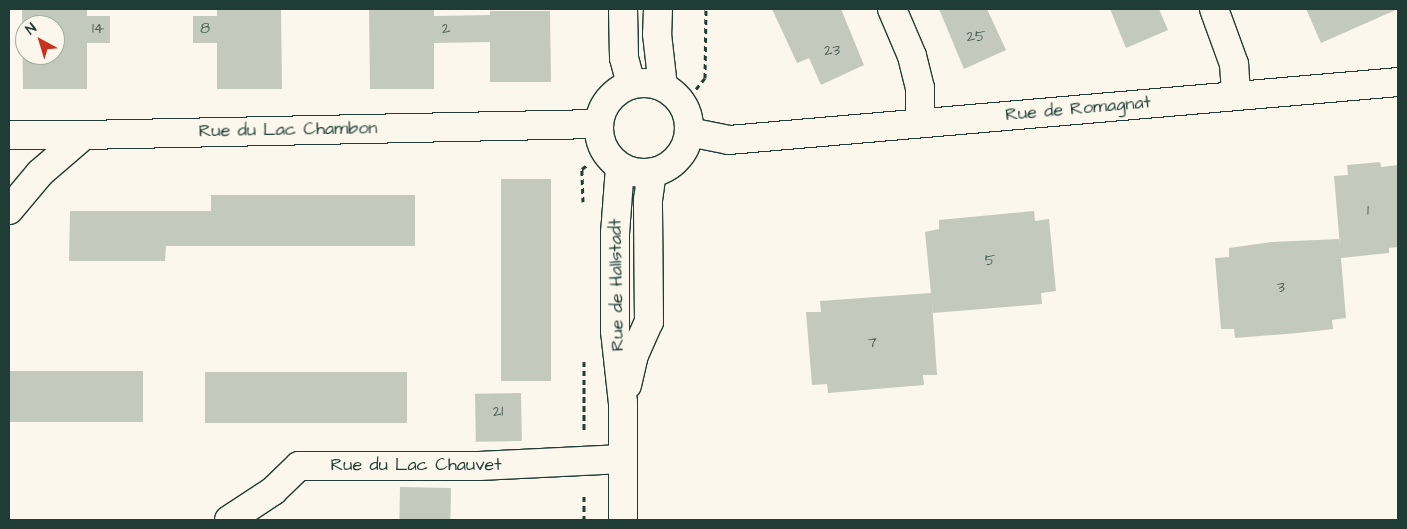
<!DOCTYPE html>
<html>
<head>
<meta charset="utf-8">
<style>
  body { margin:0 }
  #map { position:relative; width:1407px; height:529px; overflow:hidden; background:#fbf7ec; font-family:"Architects Daughter",sans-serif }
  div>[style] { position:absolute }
  .building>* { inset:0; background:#c4c9be; transform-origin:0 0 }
  .path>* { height:3px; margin-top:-1.5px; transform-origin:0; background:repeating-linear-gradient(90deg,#1f3d34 0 5px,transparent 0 9px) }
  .roads { filter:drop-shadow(1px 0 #1f3d34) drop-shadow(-1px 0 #1f3d34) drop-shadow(0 1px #1f3d34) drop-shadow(0 -1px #1f3d34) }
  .minor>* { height:28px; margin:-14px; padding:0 14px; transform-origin:14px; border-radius:14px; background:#fbf7ec }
  .minor>.ring { margin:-14px; padding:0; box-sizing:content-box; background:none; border:28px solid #fbf7ec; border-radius:50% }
  span { translate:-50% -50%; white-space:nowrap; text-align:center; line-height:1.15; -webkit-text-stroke:4px #fbf7ec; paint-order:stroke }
  .number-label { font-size:15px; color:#486056 }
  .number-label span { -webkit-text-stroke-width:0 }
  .street-label { font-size:18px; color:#1f3d34 }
  .frame { position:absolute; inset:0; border:10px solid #1f3d34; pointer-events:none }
  .north { position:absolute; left:15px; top:15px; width:50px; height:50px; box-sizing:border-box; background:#fbf7ec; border:1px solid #a3ada2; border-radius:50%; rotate:321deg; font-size:14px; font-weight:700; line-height:20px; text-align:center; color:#1f3d34 }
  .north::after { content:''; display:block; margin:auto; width:18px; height:22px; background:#c8321e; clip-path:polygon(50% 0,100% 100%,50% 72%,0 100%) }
</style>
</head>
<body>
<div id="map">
  <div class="building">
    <i style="clip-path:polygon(evenodd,22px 9px,87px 9px,87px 16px,110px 16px,110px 43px,87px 43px,87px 89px,23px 89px,22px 9px,25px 25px,55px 25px,55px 55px,25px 55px,25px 25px)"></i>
    <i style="clip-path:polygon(217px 9px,281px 9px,282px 89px,217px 89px,217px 43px,193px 43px,193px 16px,217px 16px)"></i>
    <i style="clip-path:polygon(369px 9px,434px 9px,434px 16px,490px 15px,490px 11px,550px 11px,551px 82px,490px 82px,490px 42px,434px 43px,434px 89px,370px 89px)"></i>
    <i style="clip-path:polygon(772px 9px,841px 9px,864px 65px,821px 85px,809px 58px,797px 63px)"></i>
    <i style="clip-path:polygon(939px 9px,987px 9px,1006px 50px,964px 69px)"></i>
    <i style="clip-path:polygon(1110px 9px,1159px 9px,1168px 30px,1126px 48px)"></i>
    <i style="clip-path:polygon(1306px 9px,1398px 9px,1321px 43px)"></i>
    <i style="clip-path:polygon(1380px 162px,1381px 167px,1398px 165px,1398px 247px,1389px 248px,1389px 253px,1341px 258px,1346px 318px,1332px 320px,1333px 329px,1298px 333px,1235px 338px,1234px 329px,1221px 329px,1215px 258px,1229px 257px,1229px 248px,1272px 242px,1339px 239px,1340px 247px,1334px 176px,1348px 175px,1347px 165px)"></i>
    <i style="left:501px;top:179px;width:50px;height:202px"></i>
    <i style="clip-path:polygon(211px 195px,415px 195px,415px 246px,166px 246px,165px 261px,69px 261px,70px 211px,211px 211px)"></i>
    <i style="clip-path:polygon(1034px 211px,1035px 221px,1049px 219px,1056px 291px,1041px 293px,1042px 304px,933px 313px,932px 302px,937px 375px,923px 375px,924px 385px,828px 393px,827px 384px,812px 385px,806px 312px,821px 312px,820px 301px,931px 293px,925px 232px,939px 229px,939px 220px)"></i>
    <i style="left:9px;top:371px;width:134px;height:51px"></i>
    <i style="left:205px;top:372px;width:202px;height:51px"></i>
    <i style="left:521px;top:393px;width:48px;height:46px;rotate:89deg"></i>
    <i style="left:400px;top:487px;width:51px;height:32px;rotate:1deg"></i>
  </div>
  <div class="path">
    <i style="left:696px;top:89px;width:14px;rotate:-51deg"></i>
    <i style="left:705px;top:78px;width:69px;rotate:-89.2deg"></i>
    <i style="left:583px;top:202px;width:33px;rotate:-92deg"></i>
    <i style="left:582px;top:169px;width:6px;rotate:-39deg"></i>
    <i style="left:584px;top:361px;width:69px;rotate:90deg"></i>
    <i style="left:584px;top:520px;width:27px;rotate:-90deg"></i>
  </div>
  <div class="roads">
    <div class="minor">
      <i style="left:623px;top:9px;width:49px;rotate:88.8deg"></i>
      <i style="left:624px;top:58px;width:27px;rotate:75deg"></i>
      <i style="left:658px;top:9px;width:25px;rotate:92deg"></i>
      <i style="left:657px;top:34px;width:53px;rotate:83.5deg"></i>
      <i style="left:892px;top:9px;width:51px;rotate:66.9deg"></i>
      <i style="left:912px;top:56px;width:33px;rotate:76deg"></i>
      <i style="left:920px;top:88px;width:35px;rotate:90deg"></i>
      <i style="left:1214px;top:9px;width:59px;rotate:70deg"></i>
      <i style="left:1234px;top:64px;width:32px;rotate:86deg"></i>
      <i class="ring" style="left:599px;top:83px;width:62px;height:62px"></i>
      <i style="left:689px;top:132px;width:41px;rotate:11.3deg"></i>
      <i style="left:729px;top:140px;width:672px;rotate:-4.95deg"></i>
      <i style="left:9px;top:135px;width:75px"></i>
      <i style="left:620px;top:167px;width:66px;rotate:94.3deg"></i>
      <i style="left:615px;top:233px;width:98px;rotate:90deg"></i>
      <i style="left:615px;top:331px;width:72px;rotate:83.7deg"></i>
      <i style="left:623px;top:403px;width:117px;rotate:90deg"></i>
      <i style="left:9px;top:210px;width:48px;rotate:-50deg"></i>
      <i style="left:40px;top:173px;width:58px;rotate:-40.8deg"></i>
      <i style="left:84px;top:135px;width:514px;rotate:-1.23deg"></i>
      <i style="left:627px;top:385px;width:31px;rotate:-77deg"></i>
      <i style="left:634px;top:355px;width:36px;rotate:-66deg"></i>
      <i style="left:649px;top:322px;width:122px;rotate:-90.5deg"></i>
      <i style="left:648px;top:200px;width:28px;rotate:-82deg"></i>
      <i style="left:229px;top:520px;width:53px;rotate:-33.4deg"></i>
      <i style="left:273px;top:491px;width:36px;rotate:-44deg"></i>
      <i style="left:299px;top:466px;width:180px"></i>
      <i style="left:479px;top:466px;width:144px;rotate:-2.8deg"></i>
    </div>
  </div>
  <div class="number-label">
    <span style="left:98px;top:29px">14</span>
    <span style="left:205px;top:29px">8</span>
    <span style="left:446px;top:29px">2</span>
    <span style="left:976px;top:37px">25</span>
    <span style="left:832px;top:51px">23</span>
    <span style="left:1368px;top:211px">1</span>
    <span style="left:990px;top:261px">5</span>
    <span style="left:1281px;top:288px">3</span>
    <span style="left:872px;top:343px">7</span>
    <span style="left:498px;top:412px">21</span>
  </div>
  <div class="street-label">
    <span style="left:1078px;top:109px;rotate:-5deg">Rue de Romagnat</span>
    <span style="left:288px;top:130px;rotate:-1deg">Rue du Lac Chambon</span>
    <span style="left:617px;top:285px;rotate:-91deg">Rue de Hallstadt</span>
    <span style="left:416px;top:465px">Rue du Lac Chauvet</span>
  </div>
  <div class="frame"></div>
  <div class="north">N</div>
</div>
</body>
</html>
